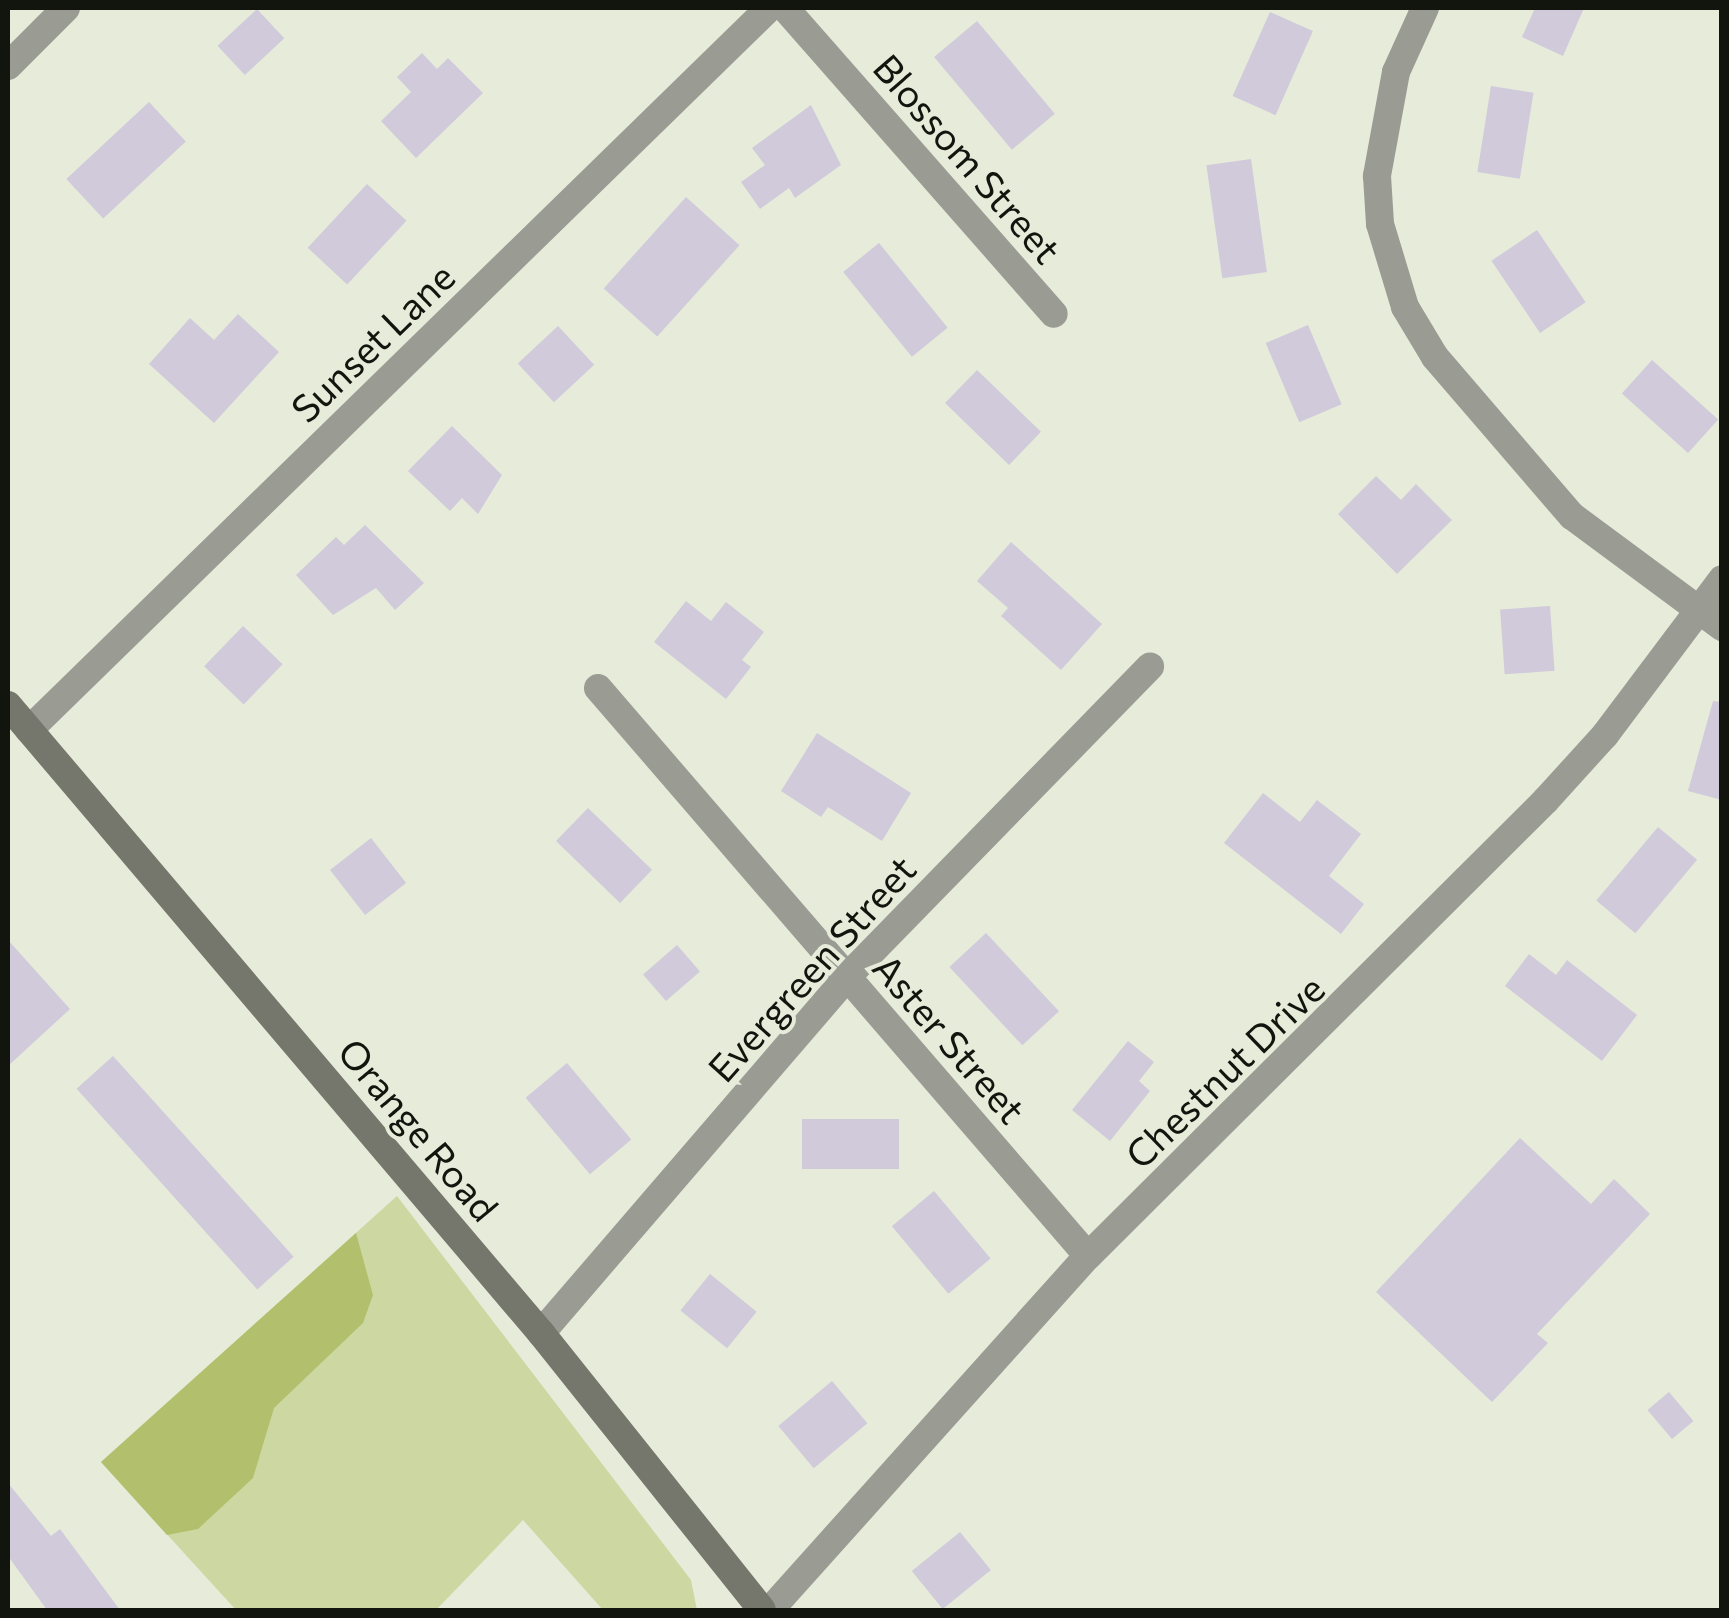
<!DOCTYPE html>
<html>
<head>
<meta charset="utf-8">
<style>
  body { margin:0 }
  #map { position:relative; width:1729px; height:1618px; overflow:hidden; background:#e7ebda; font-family:Commissioner,sans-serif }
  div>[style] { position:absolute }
  .green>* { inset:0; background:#cdd7a2 }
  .forest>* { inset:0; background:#b2c06e }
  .building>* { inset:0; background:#d0cadb; transform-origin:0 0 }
  .minor>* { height:28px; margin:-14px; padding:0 14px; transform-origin:14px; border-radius:14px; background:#9a9c94 }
  .tertiary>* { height:28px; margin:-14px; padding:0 14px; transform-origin:14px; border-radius:14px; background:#9a9c94 }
  .secondary>* { height:28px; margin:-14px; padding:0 14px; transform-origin:14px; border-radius:14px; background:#75776c }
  span { translate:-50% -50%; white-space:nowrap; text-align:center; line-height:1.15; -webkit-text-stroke:8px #e7ebda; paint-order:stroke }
  .street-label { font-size:38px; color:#12140e }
  .frame { position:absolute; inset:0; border:10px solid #12140e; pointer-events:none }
</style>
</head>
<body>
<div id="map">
  <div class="green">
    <i style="clip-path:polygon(397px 1196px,691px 1580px,697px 1610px,603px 1610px,523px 1520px,436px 1610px,236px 1610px,101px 1462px)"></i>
  </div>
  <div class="forest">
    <i style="clip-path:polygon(356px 1233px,373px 1295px,363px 1323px,274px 1408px,253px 1478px,198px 1529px,167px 1535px,101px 1462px)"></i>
  </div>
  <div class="building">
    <i style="clip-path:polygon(1535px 8px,1584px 8px,1563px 56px,1522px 37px)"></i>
    <i style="left:257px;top:9px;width:40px;height:54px;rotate:47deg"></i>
    <i style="left:1270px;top:12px;width:47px;height:92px;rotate:24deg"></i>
    <i style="left:977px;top:21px;width:121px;height:56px;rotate:50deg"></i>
    <i style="clip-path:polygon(422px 53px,437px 69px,448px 58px,483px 93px,416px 158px,381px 121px,411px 92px,397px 77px)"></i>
    <i style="left:1491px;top:86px;width:43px;height:87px;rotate:9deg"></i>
    <i style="left:149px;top:102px;width:54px;height:113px;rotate:47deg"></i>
    <i style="clip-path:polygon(811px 105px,841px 165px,795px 198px,789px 188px,760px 209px,741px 182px,765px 165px,752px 148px)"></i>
    <i style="left:1251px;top:159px;width:114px;height:45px;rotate:82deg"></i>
    <i style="left:367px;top:184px;width:54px;height:87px;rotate:43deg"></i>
    <i style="left:686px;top:197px;width:72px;height:123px;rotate:42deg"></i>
    <i style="left:1537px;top:230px;width:87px;height:55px;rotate:56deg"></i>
    <i style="left:879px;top:243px;width:109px;height:46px;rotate:51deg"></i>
    <i style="clip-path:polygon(238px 314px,279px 352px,214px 423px,149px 364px,190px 318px,214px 340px)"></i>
    <i style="left:1308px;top:325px;width:86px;height:46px;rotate:67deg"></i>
    <i style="left:558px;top:326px;width:53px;height:55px;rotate:47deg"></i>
    <i style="left:1652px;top:360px;width:89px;height:45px;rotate:42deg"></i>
    <i style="left:977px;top:370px;width:89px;height:46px;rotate:44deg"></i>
    <i style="clip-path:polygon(452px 426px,502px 475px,478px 514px,462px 498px,450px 511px,408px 471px)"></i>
    <i style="clip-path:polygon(1376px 476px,1401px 500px,1416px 484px,1452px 520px,1397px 574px,1338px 514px)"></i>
    <i style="clip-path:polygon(365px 525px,424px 583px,395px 610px,376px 588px,333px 615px,296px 575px,336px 537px,344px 545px)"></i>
    <i style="clip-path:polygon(1011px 542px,1102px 624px,1061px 670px,1001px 616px,1008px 608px,977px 581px)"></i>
    <i style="clip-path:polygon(686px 601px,711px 621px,726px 602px,764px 632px,742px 660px,751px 667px,726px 699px,654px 642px)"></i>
    <i style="left:1550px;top:606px;width:65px;height:50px;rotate:86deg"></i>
    <i style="left:243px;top:626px;width:55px;height:56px;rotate:44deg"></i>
    <i style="clip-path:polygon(1713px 701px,1722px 702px,1722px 800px,1688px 791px)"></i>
    <i style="clip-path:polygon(817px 733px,911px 793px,882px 841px,828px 807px,821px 817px,781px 791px)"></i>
    <i style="clip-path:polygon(1263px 793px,1300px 822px,1317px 800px,1361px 834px,1329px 876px,1364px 904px,1341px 934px,1224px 843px)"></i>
    <i style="left:588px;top:808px;width:89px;height:46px;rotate:44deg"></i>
    <i style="left:1658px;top:827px;width:51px;height:96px;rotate:40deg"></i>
    <i style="left:371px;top:838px;width:57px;height:52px;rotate:52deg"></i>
    <i style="left:986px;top:933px;width:107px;height:50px;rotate:47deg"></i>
    <i style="clip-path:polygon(8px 940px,70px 1009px,8px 1066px)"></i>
    <i style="left:677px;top:945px;width:35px;height:45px;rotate:49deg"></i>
    <i style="clip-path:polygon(1529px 954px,1556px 975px,1567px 960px,1637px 1015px,1602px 1061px,1505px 986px)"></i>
    <i style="clip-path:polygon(1128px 1041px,1154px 1062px,1139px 1081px,1150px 1091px,1110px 1141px,1072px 1110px)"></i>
    <i style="left:113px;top:1056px;width:270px;height:49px;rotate:48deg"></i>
    <i style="left:567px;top:1063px;width:100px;height:54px;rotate:50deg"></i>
    <i style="left:802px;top:1119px;width:97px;height:50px"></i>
    <i style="clip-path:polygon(1520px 1138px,1591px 1204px,1614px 1179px,1650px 1214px,1537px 1334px,1548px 1343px,1492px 1402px,1376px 1292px)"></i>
    <i style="left:934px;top:1191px;width:88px;height:55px;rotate:50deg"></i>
    <i style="left:710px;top:1274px;width:60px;height:47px;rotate:39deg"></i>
    <i style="left:832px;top:1381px;width:55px;height:70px;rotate:50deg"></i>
    <i style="left:1669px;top:1392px;width:38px;height:28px;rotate:50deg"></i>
    <i style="clip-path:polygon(8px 1483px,51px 1536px,60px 1529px,120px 1610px,47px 1610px,8px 1556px)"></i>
    <i style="left:960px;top:1532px;width:49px;height:62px;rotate:51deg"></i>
  </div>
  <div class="minor">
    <i style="left:785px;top:8px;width:407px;rotate:48.7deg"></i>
    <i style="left:1425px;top:8px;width:70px;rotate:114.4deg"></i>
    <i style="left:1396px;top:72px;width:106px;rotate:100.4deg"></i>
    <i style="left:1377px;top:176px;width:48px;rotate:86.4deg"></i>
    <i style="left:1380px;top:224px;width:87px;rotate:73.2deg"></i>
    <i style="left:1405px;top:307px;width:58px;rotate:59deg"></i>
    <i style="left:1435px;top:357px;width:210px;rotate:49.3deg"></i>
    <i style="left:1572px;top:516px;width:187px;rotate:36.5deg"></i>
    <i style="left:8px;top:66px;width:82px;rotate:-45deg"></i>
    <i style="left:598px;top:688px;width:750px;rotate:49.22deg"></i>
    <i style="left:541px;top:1333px;width:469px;rotate:-49.3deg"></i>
    <i style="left:847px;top:977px;width:434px;rotate:-45.7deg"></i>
    <i style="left:770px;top:1610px;width:476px;rotate:-48.1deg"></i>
    <i style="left:1088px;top:1256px;width:646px;rotate:-44.87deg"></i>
    <i style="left:1546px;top:800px;width:88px;rotate:-47.8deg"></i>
    <i style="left:1605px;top:735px;width:195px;rotate:-53.1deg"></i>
  </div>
  <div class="tertiary">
    <i style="left:29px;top:730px;width:1034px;rotate:-44.29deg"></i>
  </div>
  <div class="secondary">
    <i style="left:8px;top:705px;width:824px;rotate:49.68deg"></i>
    <i style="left:541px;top:1333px;width:354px;rotate:51.4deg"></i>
  </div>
  <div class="street-label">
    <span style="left:968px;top:158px;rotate:49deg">Blossom Street</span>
    <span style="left:372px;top:342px;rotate:-44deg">Sunset Lane</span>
    <span style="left:811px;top:968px;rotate:-48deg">Evergreen Street</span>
    <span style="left:950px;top:1038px;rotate:49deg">Aster Street</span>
    <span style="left:1224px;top:1071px;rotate:-44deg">Chestnut Drive</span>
    <span style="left:419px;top:1129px;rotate:50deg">Orange Road</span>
  </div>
  <div class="frame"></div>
</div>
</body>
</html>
